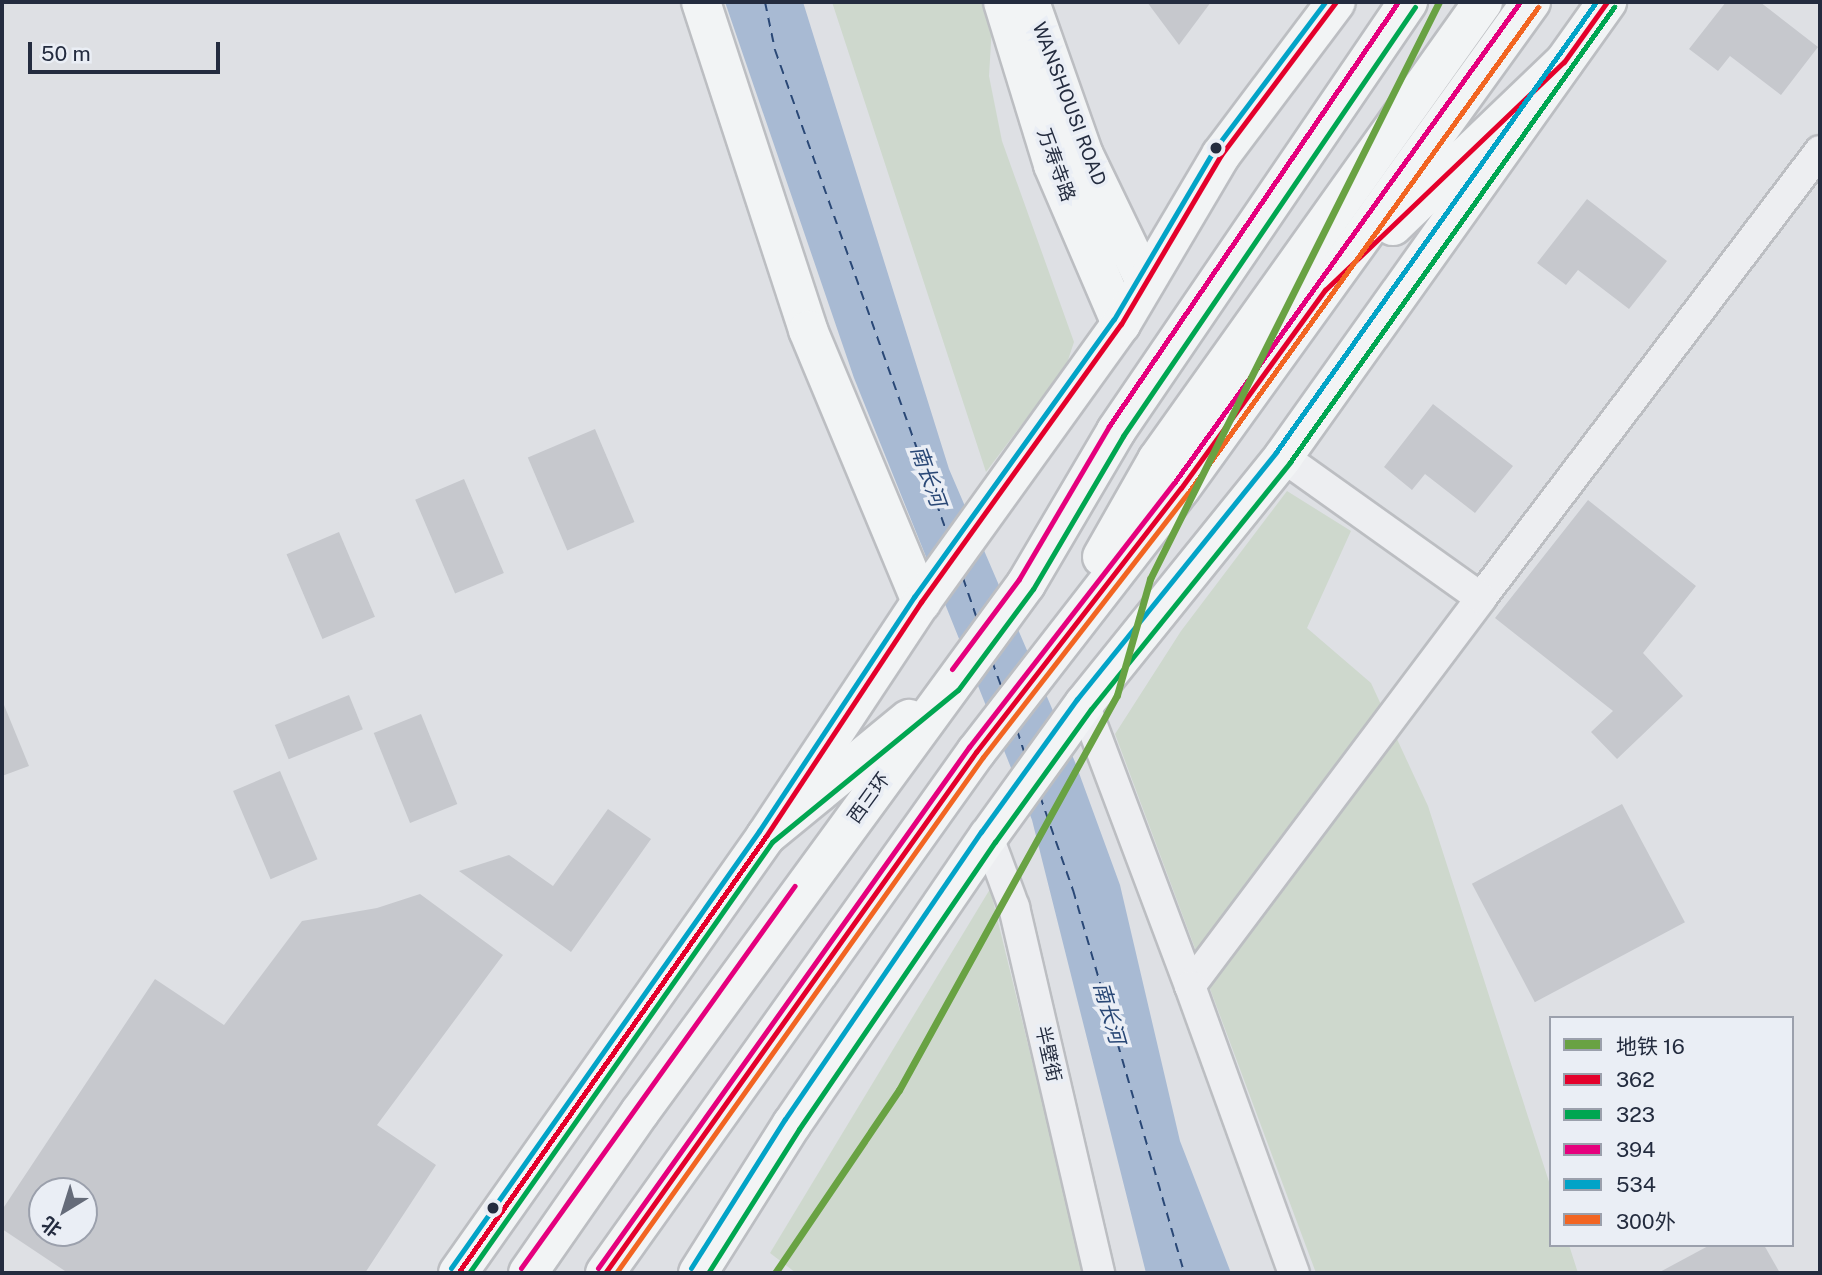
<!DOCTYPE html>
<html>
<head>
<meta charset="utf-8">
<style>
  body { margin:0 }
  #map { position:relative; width:1822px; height:1275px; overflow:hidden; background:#dee0e4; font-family:"Public Sans","Noto Sans SC",sans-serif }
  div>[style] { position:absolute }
  .green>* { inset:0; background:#ced8cd }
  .water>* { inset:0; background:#a8bad3 }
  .ferry>* { height:2px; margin-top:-1px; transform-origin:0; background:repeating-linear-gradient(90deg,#2a4876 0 9px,transparent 0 16px) }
  .building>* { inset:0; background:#c6c8cd; transform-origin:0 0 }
  .roads { filter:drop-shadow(2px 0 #bcbec2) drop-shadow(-2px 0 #bcbec2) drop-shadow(0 2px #bcbec2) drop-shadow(0 -2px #bcbec2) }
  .street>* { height:30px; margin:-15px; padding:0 15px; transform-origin:15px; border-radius:15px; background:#edeef1 }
  .secondary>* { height:38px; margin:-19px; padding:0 19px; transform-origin:19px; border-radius:19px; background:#f2f4f5 }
  .highway>* { height:38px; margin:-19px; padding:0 19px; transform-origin:19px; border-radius:19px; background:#f2f4f5 }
  .bus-1>* { height:5px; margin:-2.5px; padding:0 2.5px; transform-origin:2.5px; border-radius:2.5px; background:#e4002b }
  .bus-2>* { height:5px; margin:-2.5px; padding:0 2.5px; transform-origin:2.5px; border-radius:2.5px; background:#00a651 }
  .bus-3>* { height:5px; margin:-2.5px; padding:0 2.5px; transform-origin:2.5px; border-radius:2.5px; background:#e5007d }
  .bus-4>* { height:5px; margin:-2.5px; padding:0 2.5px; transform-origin:2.5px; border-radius:2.5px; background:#02a3c7 }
  .bus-5>* { height:5px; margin:-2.5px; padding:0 2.5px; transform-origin:2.5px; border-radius:2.5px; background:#f26522 }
  .metro-1>* { height:7px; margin:-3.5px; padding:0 3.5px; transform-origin:3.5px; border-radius:3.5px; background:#69a243 }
  .dots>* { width:19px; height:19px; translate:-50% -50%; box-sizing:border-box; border:4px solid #eaeef5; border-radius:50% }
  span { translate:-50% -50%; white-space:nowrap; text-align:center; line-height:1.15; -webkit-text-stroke:7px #eaeef5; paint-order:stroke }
  .street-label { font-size:19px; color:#242c3f }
  .water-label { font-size:21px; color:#2a4876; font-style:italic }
  .frame { position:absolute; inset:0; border:4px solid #242c3f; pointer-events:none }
  .legend { position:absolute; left:1549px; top:1016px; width:245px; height:231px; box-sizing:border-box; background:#eaeef5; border:2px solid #9ba0ac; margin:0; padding:9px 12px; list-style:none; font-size:21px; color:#242c3f }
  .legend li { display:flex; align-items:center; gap:14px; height:35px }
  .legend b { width:35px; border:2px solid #9ba0ac }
  .north { position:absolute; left:28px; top:1177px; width:70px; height:70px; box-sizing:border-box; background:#eaeef5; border:2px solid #9ba0ac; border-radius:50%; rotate:218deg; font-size:19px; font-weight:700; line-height:28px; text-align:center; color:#242c3f }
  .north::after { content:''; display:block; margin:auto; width:24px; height:32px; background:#656b79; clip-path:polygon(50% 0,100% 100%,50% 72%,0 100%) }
  .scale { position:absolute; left:28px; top:42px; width:192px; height:32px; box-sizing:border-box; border:4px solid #242c3f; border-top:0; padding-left:9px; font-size:21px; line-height:24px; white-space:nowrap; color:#242c3f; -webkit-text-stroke:5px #eaeef5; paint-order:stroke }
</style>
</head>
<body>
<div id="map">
  <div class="green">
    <i style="clip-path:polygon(832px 2px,988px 2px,993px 9px,989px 76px,1002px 141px,1074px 342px,1066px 366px,986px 472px)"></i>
    <i style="clip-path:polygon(1287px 491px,1351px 531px,1307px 628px,1371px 683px,1428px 806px,1551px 1188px,1551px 1245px,1569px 1245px,1578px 1273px,1316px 1273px,1115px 734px,1181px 631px)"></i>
    <i style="clip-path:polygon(990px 889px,1084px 1273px,796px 1273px,770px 1253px)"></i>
  </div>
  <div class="water">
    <i style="clip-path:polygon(725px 2px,803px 2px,949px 469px,1075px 762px,1120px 885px,1180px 1141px,1231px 1273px,1146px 1273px,1032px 820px,854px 378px)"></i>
  </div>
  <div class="ferry">
    <i style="left:765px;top:2px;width:49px;rotate:78.2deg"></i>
    <i style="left:775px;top:50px;width:513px;rotate:70.4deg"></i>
    <i style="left:963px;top:578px;width:43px;rotate:71.1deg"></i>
    <i style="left:992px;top:661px;width:29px;rotate:70deg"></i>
    <i style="left:1017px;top:730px;width:25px;rotate:72deg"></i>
    <i style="left:1040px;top:796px;width:100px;rotate:70.7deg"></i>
    <i style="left:1073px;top:890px;width:399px;rotate:73.8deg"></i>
  </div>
  <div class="building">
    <i style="clip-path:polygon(1147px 2px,1211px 2px,1179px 45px)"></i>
    <i style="clip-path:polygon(1726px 2px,1760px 2px,1818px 47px,1781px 95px,1730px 56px,1718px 71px,1689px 49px)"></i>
    <i style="clip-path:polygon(1587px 199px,1667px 261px,1629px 309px,1578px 270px,1566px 285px,1537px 263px)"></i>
    <i style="clip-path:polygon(1433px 404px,1513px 466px,1475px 513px,1425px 474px,1412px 490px,1384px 467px)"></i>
    <i style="left:595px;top:429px;width:101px;height:73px;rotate:67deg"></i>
    <i style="left:464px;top:479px;width:102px;height:53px;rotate:67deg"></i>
    <i style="clip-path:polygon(1588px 500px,1696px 586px,1643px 653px,1683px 696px,1617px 759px,1591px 732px,1613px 711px,1495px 618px)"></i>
    <i style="left:339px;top:532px;width:92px;height:57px;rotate:67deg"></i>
    <i style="left:349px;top:695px;width:37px;height:80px;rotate:68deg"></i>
    <i style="clip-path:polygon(2px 700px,29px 766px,2px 776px)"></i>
    <i style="left:421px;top:714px;width:97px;height:51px;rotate:68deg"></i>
    <i style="left:280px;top:771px;width:96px;height:51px;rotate:67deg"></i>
    <i style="left:1622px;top:804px;width:134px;height:170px;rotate:62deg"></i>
    <i style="clip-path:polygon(608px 809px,651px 839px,571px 952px,459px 871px,509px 855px,553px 886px)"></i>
    <i style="clip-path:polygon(evenodd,420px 894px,503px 955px,377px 1125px,436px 1165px,365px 1273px,68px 1273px,2px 1229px,2px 1210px,155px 979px,224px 1025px,302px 921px,377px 908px,420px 894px,42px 1191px,84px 1191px,84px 1233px,42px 1233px,42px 1191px)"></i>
    <i style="clip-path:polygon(1710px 1245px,1764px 1245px,1780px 1273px,1658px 1273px)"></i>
  </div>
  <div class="roads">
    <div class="street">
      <i style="left:1481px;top:598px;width:561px;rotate:-52.82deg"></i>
      <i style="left:1084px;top:704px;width:301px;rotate:69.4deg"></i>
      <i style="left:1190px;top:986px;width:485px;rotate:-53.1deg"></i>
      <i style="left:1481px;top:598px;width:243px;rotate:-144.5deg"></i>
      <i style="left:988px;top:837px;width:75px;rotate:69.6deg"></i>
      <i style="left:1014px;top:907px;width:376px;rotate:76.9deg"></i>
      <i style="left:1190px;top:986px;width:305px;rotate:70.1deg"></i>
    </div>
    <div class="secondary">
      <i style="left:701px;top:2px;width:345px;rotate:71.9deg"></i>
      <i style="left:808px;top:330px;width:295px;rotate:67.4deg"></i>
      <i style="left:1003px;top:2px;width:170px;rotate:72.9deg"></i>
      <i style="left:1053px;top:165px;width:173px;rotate:66.8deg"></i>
      <i style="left:1030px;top:2px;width:162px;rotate:70.6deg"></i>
      <i style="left:1084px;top:155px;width:141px;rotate:64.3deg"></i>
      <i style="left:458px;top:1273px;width:535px;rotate:-54.82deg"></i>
      <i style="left:766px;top:836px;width:281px;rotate:-56.5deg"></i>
      <i style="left:921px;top:602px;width:342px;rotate:-54.3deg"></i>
      <i style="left:1121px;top:324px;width:196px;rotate:-59.4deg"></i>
      <i style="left:1221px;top:155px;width:191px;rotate:-53.1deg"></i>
      <i style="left:698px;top:1273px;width:176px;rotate:-57.8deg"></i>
      <i style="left:792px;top:1124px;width:348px;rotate:-55.7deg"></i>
      <i style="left:988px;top:837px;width:164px;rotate:-54.2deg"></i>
      <i style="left:1084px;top:704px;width:317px;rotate:-51.1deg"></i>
      <i style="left:1283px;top:457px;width:559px;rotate:-54.55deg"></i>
    </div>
    <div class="highway">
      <i style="left:1393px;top:226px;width:237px;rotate:-43.8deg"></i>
      <i style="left:1102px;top:557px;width:112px;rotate:-60.4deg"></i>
      <i style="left:1157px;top:460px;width:562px;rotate:-54.56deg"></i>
      <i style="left:766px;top:836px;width:185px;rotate:-39.3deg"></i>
      <i style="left:528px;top:1273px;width:196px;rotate:-55.2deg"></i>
      <i style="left:640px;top:1112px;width:654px;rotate:-53.83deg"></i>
      <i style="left:1026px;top:584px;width:178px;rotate:-59.5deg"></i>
      <i style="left:1116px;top:431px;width:519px;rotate:-55.76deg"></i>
      <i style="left:605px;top:1273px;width:640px;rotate:-54.55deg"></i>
      <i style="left:976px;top:752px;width:334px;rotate:-52.2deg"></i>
      <i style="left:1181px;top:488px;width:599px;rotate:-54.24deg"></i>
    </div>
  </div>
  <div class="bus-1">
    <i style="left:458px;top:1273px;width:535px;rotate:-54.82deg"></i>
    <i style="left:766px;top:836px;width:281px;rotate:-56.5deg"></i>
    <i style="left:921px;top:602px;width:342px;rotate:-54.3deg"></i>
    <i style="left:1121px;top:324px;width:196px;rotate:-59.4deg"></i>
    <i style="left:1221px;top:155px;width:191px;rotate:-53.1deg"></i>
    <i style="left:605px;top:1273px;width:640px;rotate:-54.55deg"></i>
    <i style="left:976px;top:752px;width:334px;rotate:-52.2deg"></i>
    <i style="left:1181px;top:488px;width:245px;rotate:-54deg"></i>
    <i style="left:1325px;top:290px;width:330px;rotate:-43.7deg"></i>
    <i style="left:1564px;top:62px;width:74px;rotate:-54.4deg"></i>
  </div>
  <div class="bus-2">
    <i style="left:469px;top:1273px;width:527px;rotate:-54.89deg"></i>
    <i style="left:772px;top:842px;width:240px;rotate:-39.3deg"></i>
    <i style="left:958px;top:690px;width:126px;rotate:-53.4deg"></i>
    <i style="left:1033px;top:589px;width:178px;rotate:-59.5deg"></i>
    <i style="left:1123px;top:436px;width:519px;rotate:-55.76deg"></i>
    <i style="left:708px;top:1273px;width:170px;rotate:-57.7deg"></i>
    <i style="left:799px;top:1129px;width:348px;rotate:-55.7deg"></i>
    <i style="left:995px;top:842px;width:164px;rotate:-54.2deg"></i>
    <i style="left:1091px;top:709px;width:317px;rotate:-51.1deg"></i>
    <i style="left:1290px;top:462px;width:559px;rotate:-54.55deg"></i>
  </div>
  <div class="bus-3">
    <i style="left:952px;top:669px;width:112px;rotate:-53.3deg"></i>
    <i style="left:1019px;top:579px;width:178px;rotate:-59.5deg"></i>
    <i style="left:1109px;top:426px;width:513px;rotate:-55.72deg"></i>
    <i style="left:521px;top:1268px;width:470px;rotate:-54.4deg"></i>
    <i style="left:598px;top:1268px;width:640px;rotate:-54.55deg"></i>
    <i style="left:969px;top:747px;width:334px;rotate:-52.2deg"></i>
    <i style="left:1174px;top:483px;width:593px;rotate:-54.27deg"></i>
  </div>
  <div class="bus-4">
    <i style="left:451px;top:1268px;width:535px;rotate:-54.82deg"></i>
    <i style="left:759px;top:831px;width:281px;rotate:-56.5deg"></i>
    <i style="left:914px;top:597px;width:342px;rotate:-54.3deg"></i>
    <i style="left:1114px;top:319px;width:196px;rotate:-59.4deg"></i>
    <i style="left:1214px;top:150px;width:185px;rotate:-53.1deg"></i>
    <i style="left:691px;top:1268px;width:176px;rotate:-57.8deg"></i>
    <i style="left:785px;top:1119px;width:348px;rotate:-55.7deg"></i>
    <i style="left:981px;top:832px;width:164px;rotate:-54.2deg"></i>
    <i style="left:1077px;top:699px;width:317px;rotate:-51.1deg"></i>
    <i style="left:1276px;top:452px;width:552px;rotate:-54.58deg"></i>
  </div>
  <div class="bus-5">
    <i style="left:616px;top:1273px;width:633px;rotate:-54.58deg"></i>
    <i style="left:983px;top:757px;width:334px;rotate:-52.2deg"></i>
    <i style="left:1188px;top:493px;width:599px;rotate:-54.24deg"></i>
  </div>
  <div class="metro-1">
    <i style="left:775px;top:1273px;width:221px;rotate:-55.9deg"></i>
    <i style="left:899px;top:1090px;width:451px;rotate:-61.1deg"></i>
    <i style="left:1117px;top:695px;width:121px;rotate:-74.1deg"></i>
    <i style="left:1150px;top:579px;width:645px;rotate:-63.4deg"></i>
  </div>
  <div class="dots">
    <i style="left:1216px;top:148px;background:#242c3f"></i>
    <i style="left:493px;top:1208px;background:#242c3f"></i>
  </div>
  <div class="street-label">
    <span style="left:1069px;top:104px;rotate:69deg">WANSHOUSI ROAD</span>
    <span style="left:1056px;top:165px;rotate:70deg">万寿寺路</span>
    <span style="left:869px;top:798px;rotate:-54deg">西三环</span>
    <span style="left:1048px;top:1054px;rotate:77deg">半壁街</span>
  </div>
  <div class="water-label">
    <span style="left:928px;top:476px;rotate:70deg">南长河</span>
    <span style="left:1109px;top:1013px;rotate:74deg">南长河</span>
  </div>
  <div class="frame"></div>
  <ul class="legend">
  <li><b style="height:9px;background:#69a243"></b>地铁 16</li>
  <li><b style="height:9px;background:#e4002b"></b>362</li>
  <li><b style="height:9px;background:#00a651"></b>323</li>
  <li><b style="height:9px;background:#e5007d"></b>394</li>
  <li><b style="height:9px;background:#02a3c7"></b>534</li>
  <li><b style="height:9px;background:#f26522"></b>300外</li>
  </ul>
  <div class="north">北</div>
  <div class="scale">50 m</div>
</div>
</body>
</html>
